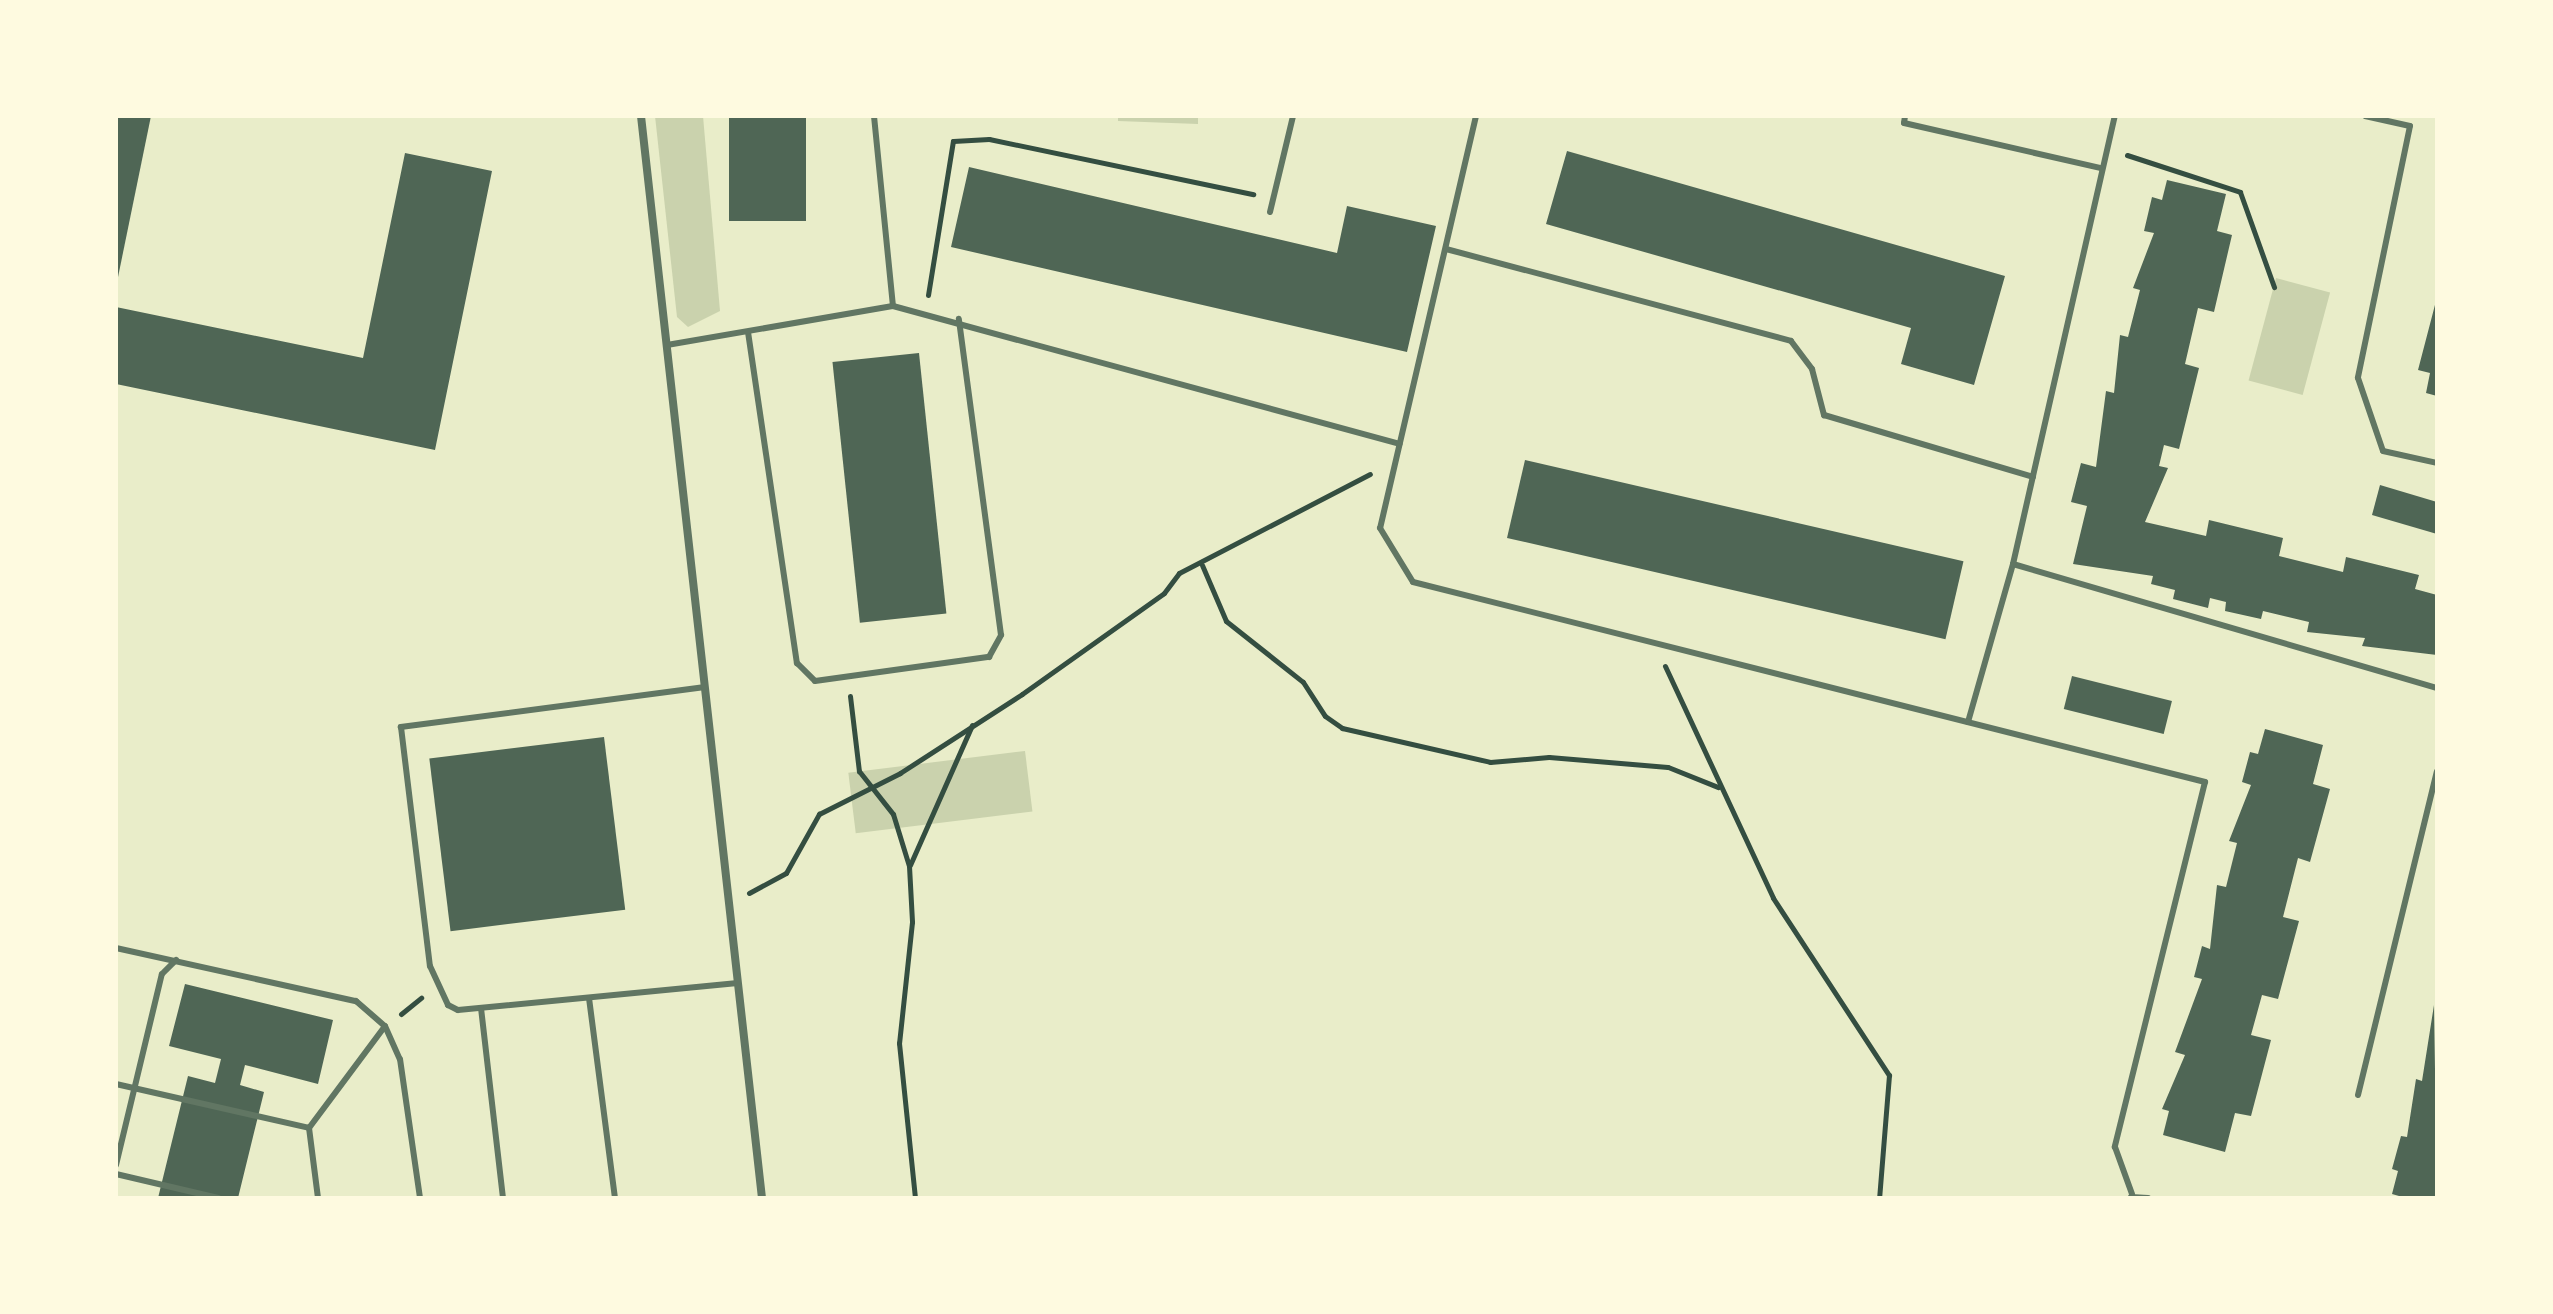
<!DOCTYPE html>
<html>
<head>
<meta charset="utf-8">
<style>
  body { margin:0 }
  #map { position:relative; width:2553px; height:1314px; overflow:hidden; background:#e9edc9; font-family:Spectral,serif }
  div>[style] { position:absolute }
  .green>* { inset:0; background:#cad2ad; transform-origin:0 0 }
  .building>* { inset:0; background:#4f6655; transform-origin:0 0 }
  .path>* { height:5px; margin:-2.5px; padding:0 2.5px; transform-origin:2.5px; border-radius:2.5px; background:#344e41 }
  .service>* { height:6px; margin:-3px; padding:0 3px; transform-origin:3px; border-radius:3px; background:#617663 }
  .minor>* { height:8px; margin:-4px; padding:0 4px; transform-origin:4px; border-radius:4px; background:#617663 }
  span { translate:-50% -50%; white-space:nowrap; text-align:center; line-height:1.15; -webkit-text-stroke:6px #fefae0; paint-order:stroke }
  .frame { position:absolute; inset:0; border:118px solid #fefae0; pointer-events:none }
</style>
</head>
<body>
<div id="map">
  <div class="green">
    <i style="clip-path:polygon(655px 116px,703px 116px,720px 311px,688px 327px,677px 317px)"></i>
    <i style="clip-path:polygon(1118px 116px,1198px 116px,1198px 124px,1118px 121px)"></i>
    <i style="left:2276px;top:278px;width:56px;height:106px;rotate:15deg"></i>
    <i style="left:1025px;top:751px;width:61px;height:178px;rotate:83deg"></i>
  </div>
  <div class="building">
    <i style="clip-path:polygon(116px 116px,151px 116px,117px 282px,116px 281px)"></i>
    <i style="left:729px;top:116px;width:77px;height:105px"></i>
    <i style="clip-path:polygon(1567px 151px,2005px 276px,1974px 385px,1901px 364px,1911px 328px,1546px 224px)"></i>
    <i style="clip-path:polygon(405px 153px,492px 171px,435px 450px,116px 384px,116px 307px,363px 358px)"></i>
    <i style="clip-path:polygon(969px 167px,1337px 253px,1347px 206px,1436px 226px,1407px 352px,951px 247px)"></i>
    <i style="clip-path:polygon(2167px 180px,2226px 194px,2217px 231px,2232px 235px,2214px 312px,2198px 308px,2185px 364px,2199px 368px,2179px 449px,2164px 445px,2159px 466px,2168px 468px,2145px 522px,2206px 536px,2209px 520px,2283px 538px,2279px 556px,2343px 572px,2346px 557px,2419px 575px,2415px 589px,2437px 595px,2437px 655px,2362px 646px,2365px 638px,2307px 632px,2309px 622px,2263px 611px,2261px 619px,2225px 611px,2226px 602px,2210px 598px,2208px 608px,2173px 599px,2175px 590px,2151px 584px,2153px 576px,2073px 564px,2087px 506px,2071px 502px,2081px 463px,2096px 467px,2106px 391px,2114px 393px,2120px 335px,2128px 337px,2140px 290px,2133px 288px,2154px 233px,2144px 231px,2152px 197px,2162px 200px)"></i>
    <i style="clip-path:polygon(2436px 301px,2437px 302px,2437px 396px,2426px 393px,2430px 373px,2418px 370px)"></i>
    <i style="left:919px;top:353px;width:262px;height:87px;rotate:84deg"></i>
    <i style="left:1525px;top:460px;width:450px;height:80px;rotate:13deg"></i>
    <i style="clip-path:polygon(2380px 485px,2437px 502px,2437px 534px,2372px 515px)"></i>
    <i style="left:2072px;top:676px;width:103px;height:34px;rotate:14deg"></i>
    <i style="clip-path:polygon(2265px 729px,2323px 745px,2313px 784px,2330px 789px,2310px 862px,2298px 858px,2283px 917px,2299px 921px,2278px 999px,2262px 995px,2251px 1035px,2271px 1040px,2251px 1116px,2235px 1113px,2225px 1152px,2163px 1135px,2169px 1111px,2162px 1109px,2185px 1055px,2175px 1052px,2202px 979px,2194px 977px,2202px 946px,2210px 949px,2217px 885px,2226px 887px,2237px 843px,2229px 841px,2251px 785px,2242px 782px,2250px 752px,2258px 754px)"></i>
    <i style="left:604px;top:737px;width:174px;height:176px;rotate:83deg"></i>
    <i style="clip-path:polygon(185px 984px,333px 1020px,318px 1084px,245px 1065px,240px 1085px,264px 1092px,238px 1198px,158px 1198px,188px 1076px,215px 1083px,221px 1059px,169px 1046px)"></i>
    <i style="clip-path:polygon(2434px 1005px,2437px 1198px,2406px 1198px,2392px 1194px,2398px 1171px,2392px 1169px,2401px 1136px,2407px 1137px,2416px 1079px,2422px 1081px)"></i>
  </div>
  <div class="path">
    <i style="left:2127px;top:155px;width:119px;rotate:18.1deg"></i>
    <i style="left:2240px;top:192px;width:101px;rotate:70.3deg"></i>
    <i style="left:928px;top:295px;width:156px;rotate:-80.8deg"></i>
    <i style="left:953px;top:141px;width:36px;rotate:-3deg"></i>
    <i style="left:989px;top:139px;width:270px;rotate:11.8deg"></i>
    <i style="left:1202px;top:565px;width:61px;rotate:66.8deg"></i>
    <i style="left:1226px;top:621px;width:98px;rotate:38.4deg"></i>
    <i style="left:1303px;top:682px;width:40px;rotate:57.1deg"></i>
    <i style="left:1325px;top:716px;width:21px;rotate:35deg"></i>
    <i style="left:1342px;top:728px;width:152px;rotate:12.9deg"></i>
    <i style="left:1490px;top:762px;width:59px;rotate:-4.8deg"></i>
    <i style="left:1549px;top:757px;width:119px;rotate:4.8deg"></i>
    <i style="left:1668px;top:767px;width:54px;rotate:21.8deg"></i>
    <i style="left:1665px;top:666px;width:256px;rotate:65deg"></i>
    <i style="left:1773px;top:898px;width:212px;rotate:56.8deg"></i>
    <i style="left:1889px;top:1075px;width:123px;rotate:94.6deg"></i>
    <i style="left:850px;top:696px;width:76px;rotate:83.2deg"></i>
    <i style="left:859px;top:771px;width:55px;rotate:51.7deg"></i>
    <i style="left:893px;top:814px;width:54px;rotate:72.9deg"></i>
    <i style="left:909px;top:866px;width:56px;rotate:86.9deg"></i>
    <i style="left:912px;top:922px;width:122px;rotate:96.1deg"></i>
    <i style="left:899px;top:1043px;width:156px;rotate:84.1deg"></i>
    <i style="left:910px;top:865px;width:153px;rotate:-66.1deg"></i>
    <i style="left:749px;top:893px;width:42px;rotate:-28.4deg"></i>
    <i style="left:786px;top:873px;width:68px;rotate:-60.8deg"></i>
    <i style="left:819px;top:814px;width:91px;rotate:-26.8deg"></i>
    <i style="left:900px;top:773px;width:145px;rotate:-32.9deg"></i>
    <i style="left:1022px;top:694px;width:174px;rotate:-35.4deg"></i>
    <i style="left:1164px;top:593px;width:25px;rotate:-53deg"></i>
    <i style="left:1179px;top:573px;width:215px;rotate:-27.4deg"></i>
    <i style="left:401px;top:1014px;width:26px;rotate:-39deg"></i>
  </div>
  <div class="service">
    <i style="left:874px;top:116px;width:191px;rotate:84.3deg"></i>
    <i style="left:1476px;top:116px;width:423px;rotate:103.1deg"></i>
    <i style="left:1380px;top:528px;width:63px;rotate:58.6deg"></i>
    <i style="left:1413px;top:582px;width:817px;rotate:14.17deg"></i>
    <i style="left:2205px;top:782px;width:376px;rotate:103.9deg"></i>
    <i style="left:2115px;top:1147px;width:50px;rotate:70.1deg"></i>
    <i style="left:1905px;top:116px;width:7px;rotate:98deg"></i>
    <i style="left:1904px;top:123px;width:201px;rotate:12.9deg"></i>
    <i style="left:2365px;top:116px;width:46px;rotate:12.5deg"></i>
    <i style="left:2410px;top:126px;width:257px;rotate:101.7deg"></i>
    <i style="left:2358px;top:378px;width:77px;rotate:71.1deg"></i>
    <i style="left:2383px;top:451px;width:55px;rotate:12.5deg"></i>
    <i style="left:1270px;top:212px;width:99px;rotate:-76.5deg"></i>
    <i style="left:1446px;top:249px;width:357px;rotate:14.9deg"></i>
    <i style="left:1791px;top:341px;width:35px;rotate:53deg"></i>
    <i style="left:1812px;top:369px;width:48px;rotate:75.4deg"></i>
    <i style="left:1824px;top:415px;width:218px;rotate:16.5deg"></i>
    <i style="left:748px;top:332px;width:335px;rotate:81.6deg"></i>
    <i style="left:797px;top:663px;width:25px;rotate:45deg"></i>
    <i style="left:815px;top:681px;width:176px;rotate:-7.9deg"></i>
    <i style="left:989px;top:657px;width:25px;rotate:-61deg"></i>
    <i style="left:1001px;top:635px;width:319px;rotate:-97.6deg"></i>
    <i style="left:667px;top:345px;width:229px;rotate:-9.8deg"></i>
    <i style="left:893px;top:306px;width:525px;rotate:15.23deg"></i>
    <i style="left:2013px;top:564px;width:442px;rotate:16.3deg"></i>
    <i style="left:705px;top:687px;width:307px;rotate:172.5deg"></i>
    <i style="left:401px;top:727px;width:241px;rotate:83.1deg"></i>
    <i style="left:430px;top:966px;width:43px;rotate:65.2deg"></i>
    <i style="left:448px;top:1005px;width:11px;rotate:27deg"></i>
    <i style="left:458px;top:1010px;width:281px;rotate:-5.5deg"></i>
    <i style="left:1968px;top:722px;width:164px;rotate:-74.1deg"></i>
    <i style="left:2013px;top:564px;width:459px;rotate:-77.2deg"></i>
    <i style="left:116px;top:948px;width:246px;rotate:12.5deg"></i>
    <i style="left:356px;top:1001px;width:38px;rotate:41deg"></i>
    <i style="left:385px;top:1026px;width:36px;rotate:66deg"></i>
    <i style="left:400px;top:1059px;width:140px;rotate:81.8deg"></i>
    <i style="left:589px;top:998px;width:202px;rotate:82.6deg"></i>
    <i style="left:481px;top:1008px;width:191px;rotate:83.4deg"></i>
    <i style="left:116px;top:1084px;width:198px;rotate:12.8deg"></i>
    <i style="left:2358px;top:1095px;width:333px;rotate:-76.3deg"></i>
    <i style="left:116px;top:1165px;width:196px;rotate:-76.5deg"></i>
    <i style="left:162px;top:974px;width:20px;rotate:-45deg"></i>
    <i style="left:116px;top:1174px;width:105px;rotate:13.2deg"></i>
    <i style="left:2131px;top:1197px;width:17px;rotate:3deg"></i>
    <i style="left:318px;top:1198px;width:71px;rotate:-97.3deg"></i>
    <i style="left:309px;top:1128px;width:127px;rotate:-53.3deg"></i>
  </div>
  <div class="minor">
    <i style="left:641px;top:116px;width:1089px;rotate:83.62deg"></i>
  </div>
  <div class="frame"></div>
</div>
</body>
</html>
